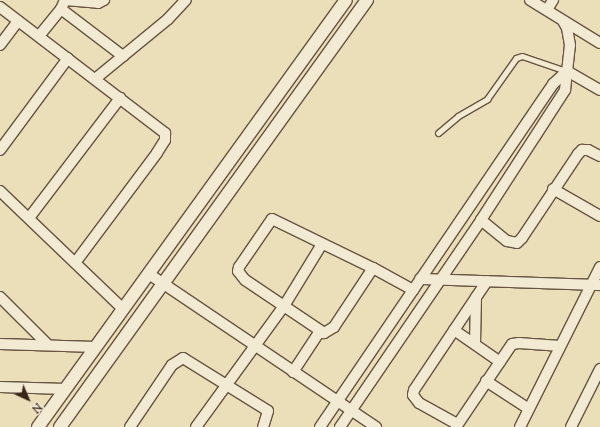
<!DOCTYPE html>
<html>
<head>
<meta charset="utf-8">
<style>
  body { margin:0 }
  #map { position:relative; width:600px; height:427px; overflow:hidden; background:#ebdfb9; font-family:"Sorts Mill Goudy",serif }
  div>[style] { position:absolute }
  .roads { filter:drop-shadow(1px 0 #665542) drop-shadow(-1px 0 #665542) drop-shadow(0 1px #665542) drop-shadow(0 -1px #665542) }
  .service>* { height:5px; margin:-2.5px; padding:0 2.5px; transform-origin:2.5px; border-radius:2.5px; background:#f2ead2 }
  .minor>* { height:10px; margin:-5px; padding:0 5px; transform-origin:5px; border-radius:5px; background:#f2ead2 }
  .tertiary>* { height:12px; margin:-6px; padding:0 6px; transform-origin:6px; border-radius:6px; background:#f2ead2 }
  span { translate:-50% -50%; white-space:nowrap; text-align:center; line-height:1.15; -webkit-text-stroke:3px #f2ead2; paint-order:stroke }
  .north { position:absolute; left:8px; top:379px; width:40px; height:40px; -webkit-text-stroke:3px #f2ead2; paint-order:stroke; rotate:136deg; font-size:11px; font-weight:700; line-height:16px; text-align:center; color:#3a271a }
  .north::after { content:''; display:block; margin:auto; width:14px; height:18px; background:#3a271a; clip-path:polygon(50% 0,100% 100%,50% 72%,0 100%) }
</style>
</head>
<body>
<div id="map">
  <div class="roads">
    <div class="service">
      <i style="left:438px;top:133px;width:26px;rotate:-40deg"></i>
      <i style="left:458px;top:116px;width:34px;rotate:-30deg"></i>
      <i style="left:487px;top:99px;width:50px;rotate:-54.7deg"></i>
      <i style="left:516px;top:58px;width:6px;rotate:-18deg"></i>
      <i style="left:522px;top:56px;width:46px;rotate:18.8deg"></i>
    </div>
    <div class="minor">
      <i style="left:65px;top:0;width:33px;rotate:5deg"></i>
      <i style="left:98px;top:3px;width:7px;rotate:-27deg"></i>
      <i style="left:530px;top:0;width:82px;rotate:31.6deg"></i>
      <i style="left:0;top:7px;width:208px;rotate:37.4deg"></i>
      <i style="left:165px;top:133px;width:7px;rotate:90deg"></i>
      <i style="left:165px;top:140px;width:15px;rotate:122deg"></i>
      <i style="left:157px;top:153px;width:137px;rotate:126.7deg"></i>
      <i style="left:61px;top:9px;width:78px;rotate:37.2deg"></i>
      <i style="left:547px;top:10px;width:12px;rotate:-59deg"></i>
      <i style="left:39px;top:36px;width:35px;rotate:-51deg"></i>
      <i style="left:61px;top:9px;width:10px;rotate:-66deg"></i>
      <i style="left:0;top:45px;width:30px;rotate:-53deg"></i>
      <i style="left:567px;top:71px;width:38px;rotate:30deg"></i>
      <i style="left:95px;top:79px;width:94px;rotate:-39.4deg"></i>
      <i style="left:168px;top:19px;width:26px;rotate:-47deg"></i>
      <i style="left:0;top:150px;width:114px;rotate:-53.5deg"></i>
      <i style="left:553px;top:189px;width:54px;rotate:29.9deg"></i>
      <i style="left:0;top:191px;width:170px;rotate:43.8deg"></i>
      <i style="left:29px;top:218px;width:151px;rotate:-52.8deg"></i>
      <i style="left:481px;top:220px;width:33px;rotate:39deg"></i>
      <i style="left:507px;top:241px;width:10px;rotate:11deg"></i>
      <i style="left:517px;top:243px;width:7px;rotate:-45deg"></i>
      <i style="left:522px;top:238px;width:101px;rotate:-56.3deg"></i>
      <i style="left:578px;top:154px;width:6px;rotate:-45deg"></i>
      <i style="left:582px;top:150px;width:6px"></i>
      <i style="left:588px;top:150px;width:13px;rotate:27deg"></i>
      <i style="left:373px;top:268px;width:71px;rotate:123.5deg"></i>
      <i style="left:334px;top:327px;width:12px;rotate:149deg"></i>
      <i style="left:324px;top:333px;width:95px;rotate:-146.1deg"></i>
      <i style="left:245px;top:280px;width:11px;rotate:-128deg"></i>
      <i style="left:238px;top:271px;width:4px;rotate:-76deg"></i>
      <i style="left:239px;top:267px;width:58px;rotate:-55.5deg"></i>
      <i style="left:272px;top:219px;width:112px;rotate:25.9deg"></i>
      <i style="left:373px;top:268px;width:46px;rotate:28.8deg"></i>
      <i style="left:149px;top:274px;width:274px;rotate:34deg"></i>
      <i style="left:420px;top:279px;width:180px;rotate:1.9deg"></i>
      <i style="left:0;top:297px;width:68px;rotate:45deg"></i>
      <i style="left:454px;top:330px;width:56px;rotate:34.8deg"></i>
      <i style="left:0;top:344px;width:96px;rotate:1.8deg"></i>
      <i style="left:475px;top:344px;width:47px;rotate:-88.8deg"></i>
      <i style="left:293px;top:372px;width:49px;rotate:-56.6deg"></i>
      <i style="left:486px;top:381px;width:51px;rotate:33.1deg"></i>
      <i style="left:0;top:387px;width:66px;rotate:1.7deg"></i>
      <i style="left:457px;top:424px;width:43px;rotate:-151.1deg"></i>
      <i style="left:419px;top:403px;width:10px;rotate:-127deg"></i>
      <i style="left:413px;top:395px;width:5px;rotate:-79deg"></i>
      <i style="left:414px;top:390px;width:131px;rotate:-56.2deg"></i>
      <i style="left:130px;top:427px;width:75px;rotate:-55.9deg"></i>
      <i style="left:172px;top:365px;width:13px;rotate:-32deg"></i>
      <i style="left:183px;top:358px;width:100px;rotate:31.9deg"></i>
      <i style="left:268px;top:411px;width:17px;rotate:107deg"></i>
      <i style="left:196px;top:427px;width:150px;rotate:-54deg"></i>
      <i style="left:284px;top:306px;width:73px;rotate:-58.5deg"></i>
      <i style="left:320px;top:427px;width:415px;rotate:-55.8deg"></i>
      <i style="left:553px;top:84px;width:19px;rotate:-43deg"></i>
      <i style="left:340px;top:427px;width:250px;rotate:-55.7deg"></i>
      <i style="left:481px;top:220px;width:155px;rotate:-57.1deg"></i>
      <i style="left:565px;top:90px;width:45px;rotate:-83.7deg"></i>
      <i style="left:570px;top:45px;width:17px;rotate:-100deg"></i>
      <i style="left:567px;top:28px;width:8px;rotate:-120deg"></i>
      <i style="left:456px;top:427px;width:100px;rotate:-56deg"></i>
      <i style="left:512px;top:344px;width:7px;rotate:-8deg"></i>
      <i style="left:519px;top:343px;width:41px;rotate:4.2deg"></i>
      <i style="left:520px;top:427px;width:179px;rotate:-63.4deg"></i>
      <i style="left:571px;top:427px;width:65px;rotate:-63.4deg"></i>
    </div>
    <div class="tertiary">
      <i style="left:38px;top:427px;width:526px;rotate:-54.2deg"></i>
      <i style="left:60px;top:427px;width:526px;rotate:-54.29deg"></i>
    </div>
  </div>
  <div class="north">N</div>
</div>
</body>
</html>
